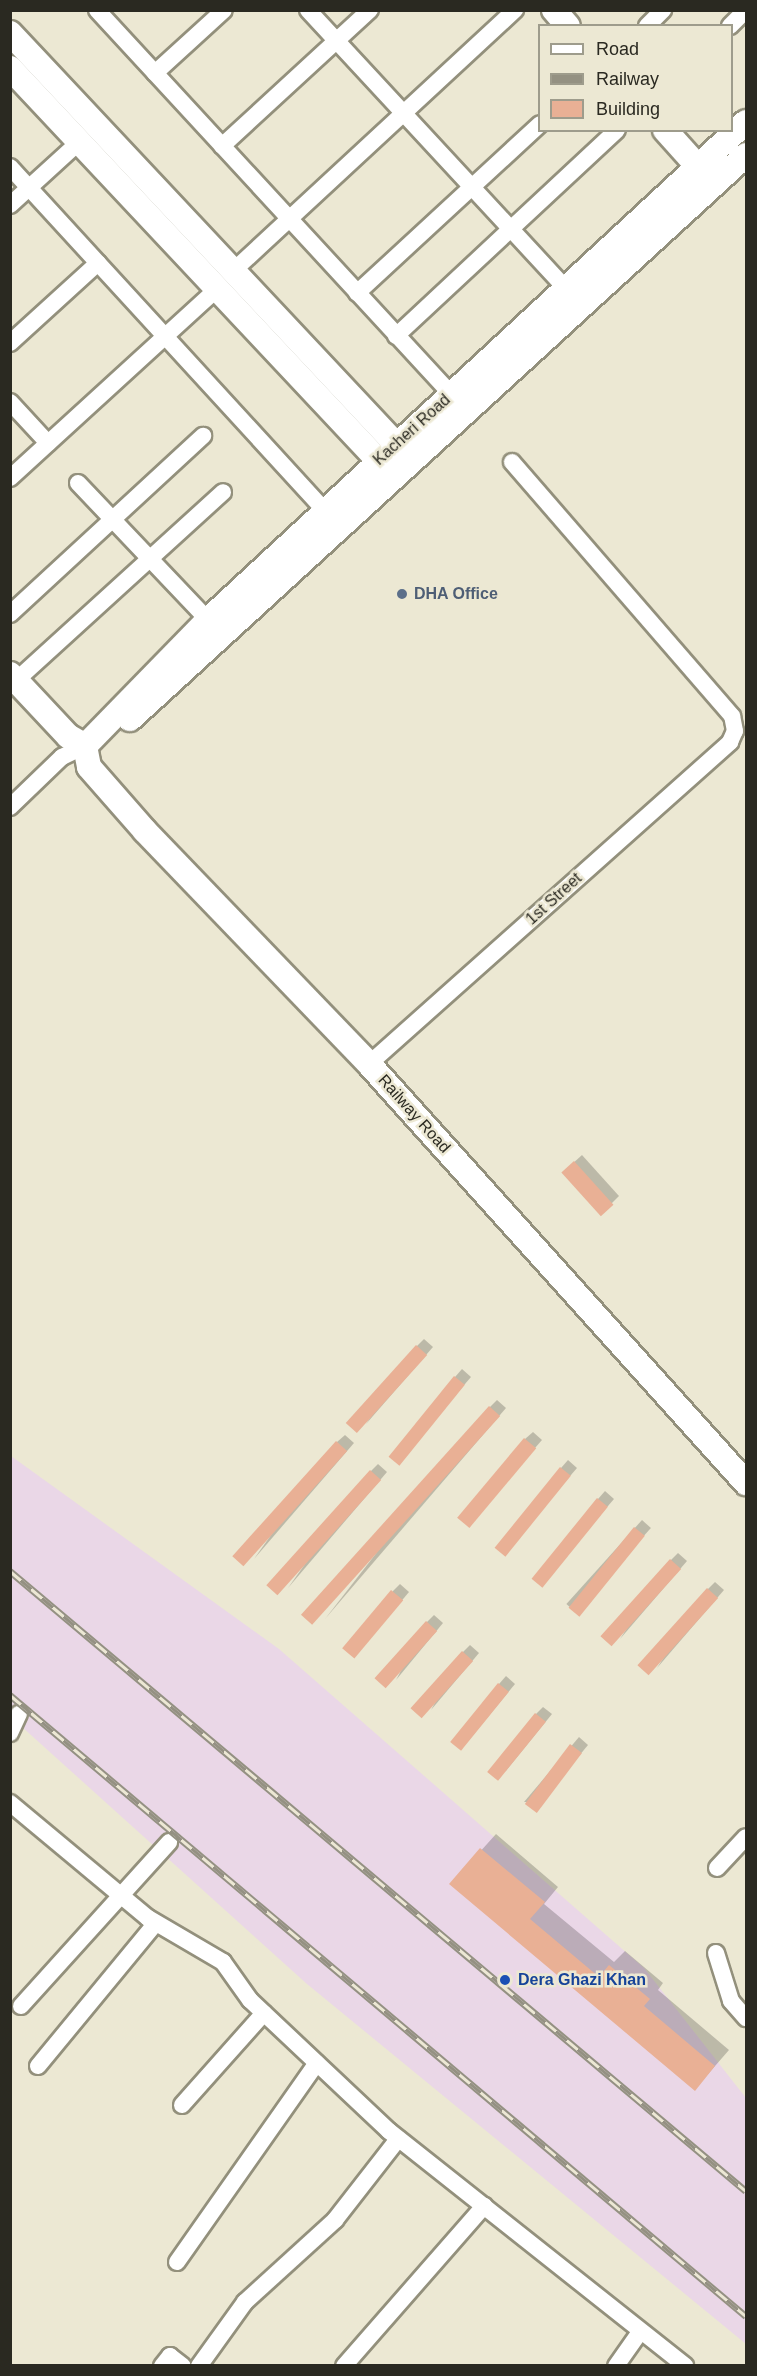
<!DOCTYPE html>
<html>
<head>
<meta charset="utf-8">
<style>
  body { margin:0 }
  #map { position:relative; width:757px; height:2376px; overflow:hidden; background:#ece8d3; font-family:Arial,sans-serif }
  div>[style] { position:absolute }
  .industrial>* { inset:0; background:#ead7e7 }
  .shadow>* { inset:0; background:#0003; transform-origin:0 0 }
  .building>* { inset:0; background:#e9b095; transform-origin:0 0 }
  .roads { filter:drop-shadow(2px 0 #93907c) drop-shadow(-2px 0 #93907c) drop-shadow(0 2px #93907c) drop-shadow(0 -2px #93907c) }
  .street>* { height:16px; margin:-8px; padding:0 8px; transform-origin:8px; border-radius:8px; background:#fff }
  .secondary>* { height:24px; margin:-12px; padding:0 12px; transform-origin:12px; border-radius:12px; background:#fff }
  .rail>* { height:7px; margin-top:-3.5px; transform-origin:0; background:repeating-linear-gradient(90deg,#ece8d3 0 14px,#949182 0 28px); box-sizing:border-box; border-block:2px solid #949182 }
  .dots>* { width:16px; height:16px; translate:-50% -50%; box-sizing:border-box; border:3px solid #ece8d3; border-radius:50% }
  span { translate:-50% -50%; white-space:nowrap; text-align:center; line-height:1.15; -webkit-text-stroke:5px #ece8d3; paint-order:stroke }
  .street-label { font-size:16px; color:#2a2921 }
  .service-label { font-size:16px; color:#4e5e75; font-weight:700 }
  .left { translate:0 -50%; text-align:left }
  .transit-label { font-size:16px; color:#164399; font-weight:700 }
  .frame { position:absolute; inset:0; border:12px solid #2a2921; pointer-events:none }
  .legend { position:absolute; left:538px; top:24px; width:195px; height:108px; box-sizing:border-box; background:#ece8d3; border:2px solid #9e9c8c; margin:0; padding:8px 10px; list-style:none; font-size:18px; color:#2a2921 }
  .legend li { display:flex; align-items:center; gap:12px; height:30px }
  .legend b { width:30px; border:2px solid #9e9c8c }
</style>
</head>
<body>
<div id="map">
  <div class="industrial">
    <i style="clip-path:polygon(11px 1456px,279px 1649px,644px 1968px,746px 2098px,746px 2344px,307px 1984px,11px 1717px)"></i>
  </div>
  <div class="shadow">
    <i style="clip-path:polygon(582px 1155px,619px 1196px,601px 1214px,571px 1165px)"></i>
    <i style="clip-path:polygon(424px 1339px,433px 1347px,366px 1424px,417px 1346px)"></i>
    <i style="clip-path:polygon(462px 1369px,471px 1377px,404px 1455px,455px 1377px)"></i>
    <i style="clip-path:polygon(497px 1400px,506px 1408px,325px 1619px,490px 1407px)"></i>
    <i style="clip-path:polygon(533px 1432px,542px 1440px,475px 1517px,525px 1439px)"></i>
    <i style="clip-path:polygon(345px 1435px,354px 1443px,254px 1559px,337px 1442px)"></i>
    <i style="clip-path:polygon(568px 1460px,577px 1468px,510px 1546px,561px 1468px)"></i>
    <i style="clip-path:polygon(378px 1464px,387px 1472px,288px 1588px,371px 1471px)"></i>
    <i style="clip-path:polygon(605px 1491px,614px 1499px,547px 1577px,598px 1499px)"></i>
    <i style="left:642px;top:1520px;width:12px;height:113px;rotate:42deg"></i>
    <i style="clip-path:polygon(678px 1553px,687px 1561px,620px 1639px,671px 1560px)"></i>
    <i style="clip-path:polygon(715px 1582px,724px 1590px,657px 1668px,708px 1589px)"></i>
    <i style="clip-path:polygon(400px 1584px,409px 1592px,361px 1649px,393px 1591px)"></i>
    <i style="clip-path:polygon(434px 1615px,443px 1623px,396px 1680px,427px 1622px)"></i>
    <i style="clip-path:polygon(470px 1645px,479px 1653px,431px 1710px,463px 1652px)"></i>
    <i style="clip-path:polygon(506px 1676px,515px 1684px,468px 1741px,499px 1684px)"></i>
    <i style="clip-path:polygon(543px 1707px,552px 1714px,505px 1772px,536px 1714px)"></i>
    <i style="clip-path:polygon(579px 1737px,588px 1745px,541px 1802px,524px 1802px)"></i>
    <i style="clip-path:polygon(496px 1834px,558px 1887px,544px 1904px,614px 1962px,625px 1951px,663px 1983px,658px 1990px,729px 2050px,695px 2089px,451px 1884px)"></i>
  </div>
  <div class="building">
    <i style="left:574px;top:1161px;width:59px;height:17px;rotate:48deg"></i>
    <i style="left:416px;top:1345px;width:15px;height:105px;rotate:42deg"></i>
    <i style="left:454px;top:1376px;width:14px;height:104px;rotate:39deg"></i>
    <i style="left:489px;top:1406px;width:15px;height:281px;rotate:42deg"></i>
    <i style="left:524px;top:1438px;width:16px;height:104px;rotate:40deg"></i>
    <i style="left:336px;top:1441px;width:15px;height:155px;rotate:42deg"></i>
    <i style="left:560px;top:1467px;width:14px;height:104px;rotate:39deg"></i>
    <i style="left:370px;top:1470px;width:15px;height:155px;rotate:42deg"></i>
    <i style="left:597px;top:1498px;width:14px;height:104px;rotate:39deg"></i>
    <i style="left:634px;top:1527px;width:14px;height:104px;rotate:39deg"></i>
    <i style="left:670px;top:1559px;width:15px;height:104px;rotate:42deg"></i>
    <i style="left:707px;top:1588px;width:15px;height:104px;rotate:42deg"></i>
    <i style="left:391px;top:1590px;width:16px;height:76px;rotate:40deg"></i>
    <i style="left:426px;top:1621px;width:15px;height:77px;rotate:42deg"></i>
    <i style="left:462px;top:1651px;width:15px;height:77px;rotate:42deg"></i>
    <i style="left:498px;top:1683px;width:14px;height:76px;rotate:39deg"></i>
    <i style="left:535px;top:1713px;width:14px;height:76px;rotate:39deg"></i>
    <i style="left:570px;top:1744px;width:15px;height:75px;rotate:37deg"></i>
    <i style="clip-path:polygon(480px 1848px,545px 1902px,530px 1919px,599px 1977px,609px 1965px,650px 1999px,644px 2006px,715px 2066px,695px 2091px,449px 1884px)"></i>
  </div>
  <div class="roads">
    <div class="street">
      <i style="left:97px;top:10px;width:524px;rotate:47.32deg"></i>
      <i style="left:308px;top:10px;width:379px;rotate:47.2deg"></i>
      <i style="left:647px;top:26px;width:23px;rotate:-45deg"></i>
      <i style="left:730px;top:26px;width:23px;rotate:-45deg"></i>
      <i style="left:155px;top:73px;width:93px;rotate:-42.4deg"></i>
      <i style="left:222px;top:146px;width:201px;rotate:-42.6deg"></i>
      <i style="left:10px;top:167px;width:468px;rotate:47.5deg"></i>
      <i style="left:10px;top:205px;width:93px;rotate:-42.4deg"></i>
      <i style="left:232px;top:272px;width:386px;rotate:-42.8deg"></i>
      <i style="left:357px;top:293px;width:249px;rotate:-42.7deg"></i>
      <i style="left:396px;top:336px;width:302px;rotate:-43deg"></i>
      <i style="left:10px;top:343px;width:119px;rotate:-42.3deg"></i>
      <i style="left:10px;top:402px;width:56px;rotate:47.2deg"></i>
      <i style="left:10px;top:478px;width:280px;rotate:-42.4deg"></i>
      <i style="left:78px;top:483px;width:189px;rotate:46.5deg"></i>
      <i style="left:10px;top:614px;width:263px;rotate:-42.7deg"></i>
      <i style="left:10px;top:686px;width:288px;rotate:-42.3deg"></i>
      <i style="left:10px;top:807px;width:72px;rotate:-43.9deg"></i>
      <i style="left:62px;top:757px;width:25px;rotate:-26deg"></i>
      <i style="left:369px;top:1064px;width:484px;rotate:-41.7deg"></i>
      <i style="left:730px;top:742px;width:12px;rotate:-66deg"></i>
      <i style="left:735px;top:731px;width:15px;rotate:-101deg"></i>
      <i style="left:732px;top:716px;width:336px;rotate:-130.9deg"></i>
      <i style="left:10px;top:1733px;width:21px;rotate:-65deg"></i>
      <i style="left:10px;top:1803px;width:180px;rotate:39.8deg"></i>
      <i style="left:148px;top:1918px;width:87px;rotate:30.4deg"></i>
      <i style="left:223px;top:1962px;width:47px;rotate:54.6deg"></i>
      <i style="left:250px;top:2000px;width:191px;rotate:43.3deg"></i>
      <i style="left:389px;top:2131px;width:378px;rotate:38.4deg"></i>
      <i style="left:717px;top:1868px;width:42px;rotate:-46.9deg"></i>
      <i style="left:716px;top:1953px;width:50px;rotate:72.6deg"></i>
      <i style="left:731px;top:2001px;width:23px;rotate:49deg"></i>
      <i style="left:21px;top:2006px;width:221px;rotate:-47.9deg"></i>
      <i style="left:38px;top:2066px;width:185px;rotate:-50.5deg"></i>
      <i style="left:182px;top:2105px;width:123px;rotate:-48.3deg"></i>
      <i style="left:177px;top:2262px;width:243px;rotate:-54.9deg"></i>
      <i style="left:162px;top:2366px;width:13px;rotate:-51deg"></i>
      <i style="left:170px;top:2356px;width:16px;rotate:38deg"></i>
      <i style="left:199px;top:2366px;width:79px;rotate:-54.3deg"></i>
      <i style="left:245px;top:2302px;width:122px;rotate:-42.3deg"></i>
      <i style="left:335px;top:2220px;width:103px;rotate:-52.1deg"></i>
      <i style="left:344px;top:2366px;width:213px;rotate:-48.8deg"></i>
      <i style="left:616px;top:2366px;width:42px;rotate:-54.8deg"></i>
    </div>
    <div class="secondary">
      <i style="left:554px;top:10px;width:21px;rotate:49deg"></i>
      <i style="left:10px;top:33px;width:580px;rotate:46.82deg"></i>
      <i style="left:10px;top:68px;width:555px;rotate:46.82deg"></i>
      <i style="left:665px;top:130px;width:64px;rotate:48.1deg"></i>
      <i style="left:10px;top:674px;width:85px;rotate:46.9deg"></i>
      <i style="left:68px;top:736px;width:20px;rotate:30deg"></i>
      <i style="left:130px;top:719px;width:835px;rotate:-42.48deg"></i>
      <i style="left:85px;top:746px;width:21px;rotate:79deg"></i>
      <i style="left:89px;top:767px;width:85px;rotate:48.8deg"></i>
      <i style="left:145px;top:831px;width:323px;rotate:46.1deg"></i>
      <i style="left:369px;top:1064px;width:564px;rotate:48.02deg"></i>
      <i style="left:85px;top:746px;width:176px;rotate:-45.7deg"></i>
      <i style="left:208px;top:620px;width:733px;rotate:-42.79deg"></i>
    </div>
  </div>
  <div class="rail">
    <i style="left:10px;top:1571px;width:962px;rotate:40.11deg"></i>
    <i style="left:10px;top:1695px;width:963px;rotate:40.16deg"></i>
  </div>
  <div class="dots">
    <i style="left:402px;top:594px;background:#5c6f8a"></i>
    <i style="left:505px;top:1980px;background:#1a4fb4"></i>
  </div>
  <div class="street-label">
    <span style="left:412px;top:430px;rotate:-42deg">Kacheri Road</span>
    <span style="left:554px;top:899px;rotate:-42deg">1st Street</span>
    <span style="left:414px;top:1114px;rotate:48deg">Railway Road</span>
  </div>
  <div class="service-label">
    <span class="left" style="left:414px;top:594px">DHA Office</span>
  </div>
  <div class="transit-label">
    <span class="left" style="left:518px;top:1980px">Dera Ghazi Khan</span>
  </div>
  <div class="frame"></div>
  <ul class="legend">
  <li><b style="height:8px;background:#fff"></b>Road</li>
  <li><b style="height:8px;background:#949182"></b>Railway</li>
  <li><b style="height:16px;background:#e9b095"></b>Building</li>
  </ul>
</div>
</body>
</html>
